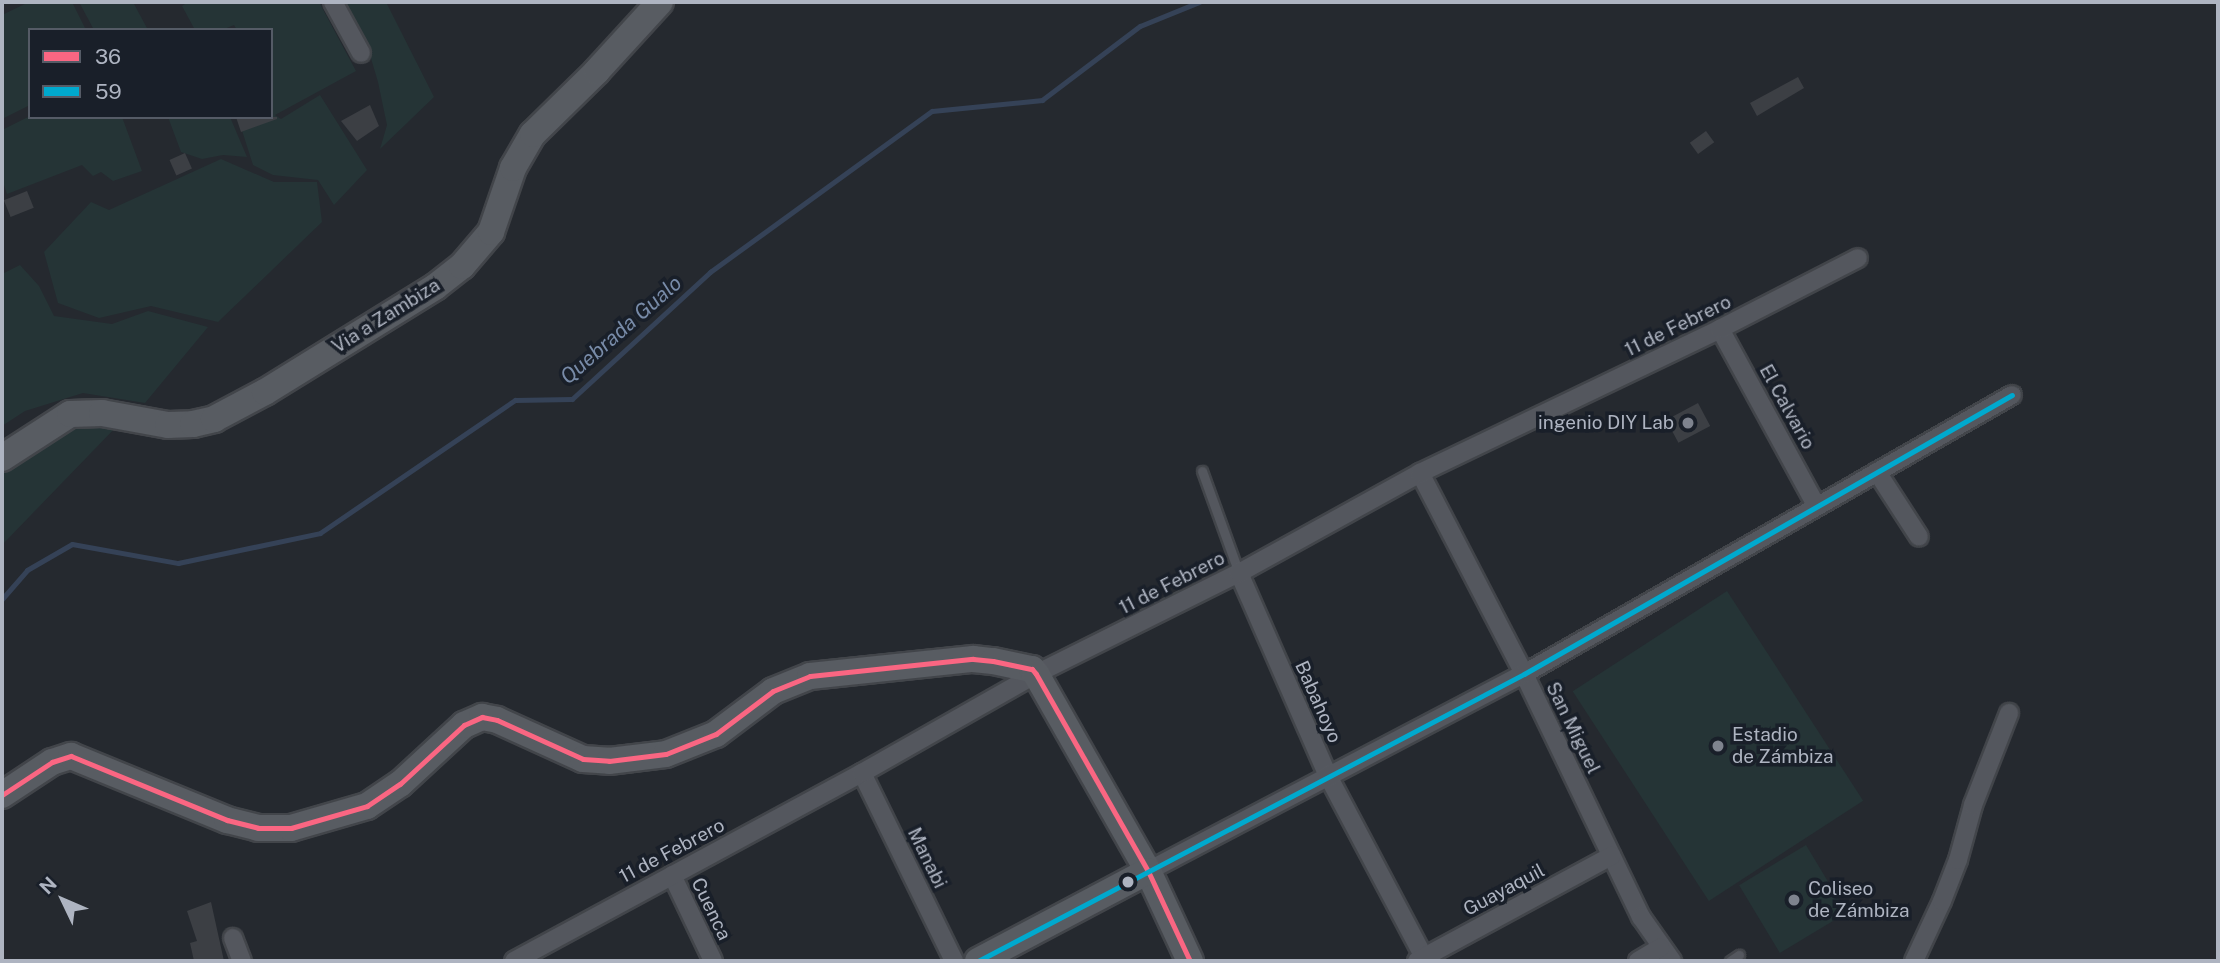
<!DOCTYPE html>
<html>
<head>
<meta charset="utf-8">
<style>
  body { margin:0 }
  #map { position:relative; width:2220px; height:963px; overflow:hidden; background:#25292f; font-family:"Public Sans",sans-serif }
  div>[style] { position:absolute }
  .green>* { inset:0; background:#253436; transform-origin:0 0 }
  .stream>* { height:5px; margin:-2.5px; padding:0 2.5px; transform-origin:2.5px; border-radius:2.5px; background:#354257 }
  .building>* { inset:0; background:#3c3f44; transform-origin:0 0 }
  .roads { filter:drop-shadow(2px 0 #42454a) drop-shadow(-2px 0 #42454a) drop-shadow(0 2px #42454a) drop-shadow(0 -2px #42454a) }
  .lane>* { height:9px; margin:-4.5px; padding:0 4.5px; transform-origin:4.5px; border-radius:4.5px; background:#54575e }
  .street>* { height:18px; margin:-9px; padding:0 9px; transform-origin:9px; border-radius:9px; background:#54575e }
  .secondary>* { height:26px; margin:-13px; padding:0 13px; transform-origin:13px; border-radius:13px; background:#585c62 }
  .bus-1>* { height:5px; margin:-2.5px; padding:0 2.5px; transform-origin:2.5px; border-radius:2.5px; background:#fa6682 }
  .bus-2>* { height:5px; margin:-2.5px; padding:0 2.5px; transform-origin:2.5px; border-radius:2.5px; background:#00a9ce }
  .dots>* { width:19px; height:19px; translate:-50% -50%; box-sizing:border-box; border:4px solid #191f29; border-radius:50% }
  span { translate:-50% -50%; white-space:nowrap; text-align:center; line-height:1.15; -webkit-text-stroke:7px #191f29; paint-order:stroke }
  .street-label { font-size:19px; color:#aeb4c1 }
  .poi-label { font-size:19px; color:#aeb4c1 }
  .right { translate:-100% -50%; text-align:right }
  .left { translate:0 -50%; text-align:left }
  .water-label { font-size:21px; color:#788ba8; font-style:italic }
  .frame { position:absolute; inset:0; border:4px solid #aeb4c1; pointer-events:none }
  .legend { position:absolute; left:28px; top:28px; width:245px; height:91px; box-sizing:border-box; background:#191f29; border:2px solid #555b66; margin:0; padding:9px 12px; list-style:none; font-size:21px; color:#aeb4c1 }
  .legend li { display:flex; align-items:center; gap:14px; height:35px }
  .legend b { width:35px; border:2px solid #555b66 }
  .north { position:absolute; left:28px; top:865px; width:70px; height:70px; -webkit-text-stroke:5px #191f29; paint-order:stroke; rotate:314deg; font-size:19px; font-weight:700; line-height:28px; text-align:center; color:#aeb4c1 }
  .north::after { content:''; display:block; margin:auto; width:24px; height:32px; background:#aeb4c1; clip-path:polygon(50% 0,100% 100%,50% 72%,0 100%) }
</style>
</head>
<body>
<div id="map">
  <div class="green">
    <i style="clip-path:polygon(29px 2px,72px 2px,86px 30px,30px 30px,30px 105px,2px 119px,2px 15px)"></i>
    <i style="clip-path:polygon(79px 2px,133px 2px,148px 30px,94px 30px)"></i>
    <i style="clip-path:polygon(188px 2px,319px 2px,356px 71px,275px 115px,281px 119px,320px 95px,367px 170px,334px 205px,318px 180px,273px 175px,253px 165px,238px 118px,271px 117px,271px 30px,237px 30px,234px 25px,222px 30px,195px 30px,182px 6px)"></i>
    <i style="clip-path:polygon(343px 2px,386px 2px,434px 97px,380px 149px,387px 125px,378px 82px,367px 45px)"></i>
    <i style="clip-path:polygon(30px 116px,122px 117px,142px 171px,113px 181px,101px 172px,93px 176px,82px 165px,7px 194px,2px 179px,2px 130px)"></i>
    <i style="clip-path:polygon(168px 117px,230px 117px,247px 157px,223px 155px,202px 159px,181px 152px)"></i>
    <i style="clip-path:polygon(221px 159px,274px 182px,317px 182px,322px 222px,218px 322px,151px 306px,99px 318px,58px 303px,44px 252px,91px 202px,109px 210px)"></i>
    <i style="clip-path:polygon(20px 265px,39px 286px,54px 316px,112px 324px,148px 311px,208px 327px,145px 403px,83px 393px,25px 411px,2px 426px,2px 274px)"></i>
    <i style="clip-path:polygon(81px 422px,118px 425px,2px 545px,2px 471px)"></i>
    <i style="left:1727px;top:591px;width:250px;height:184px;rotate:57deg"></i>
    <i style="left:1806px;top:845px;width:79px;height:78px;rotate:59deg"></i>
  </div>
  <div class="stream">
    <i style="left:2px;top:599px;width:38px;rotate:-49deg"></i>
    <i style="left:27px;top:570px;width:52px;rotate:-30deg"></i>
    <i style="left:72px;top:544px;width:108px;rotate:10.2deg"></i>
    <i style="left:178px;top:563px;width:145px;rotate:-11.9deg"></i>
    <i style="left:320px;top:533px;width:236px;rotate:-34.3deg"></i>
    <i style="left:515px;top:400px;width:57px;rotate:-1deg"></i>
    <i style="left:572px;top:399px;width:188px;rotate:-42.6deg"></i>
    <i style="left:710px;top:272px;width:274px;rotate:-36deg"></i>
    <i style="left:932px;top:111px;width:111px;rotate:-5.7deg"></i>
    <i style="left:1042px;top:100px;width:123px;rotate:-37.1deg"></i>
    <i style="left:1140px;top:26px;width:64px;rotate:-22.1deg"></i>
  </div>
  <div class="building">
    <i style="clip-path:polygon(1798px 77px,1804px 88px,1757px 116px,1750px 103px)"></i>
    <i style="clip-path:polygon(370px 105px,379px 126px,357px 141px,341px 121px)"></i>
    <i style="clip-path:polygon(236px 117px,277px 117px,277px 119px,241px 132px)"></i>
    <i style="left:1706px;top:131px;width:14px;height:20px;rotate:54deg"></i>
    <i style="left:185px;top:153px;width:17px;height:17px;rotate:66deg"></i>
    <i style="left:27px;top:191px;width:18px;height:25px;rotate:68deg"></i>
    <i style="left:1698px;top:403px;width:26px;height:36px;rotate:62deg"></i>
    <i style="clip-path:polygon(211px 902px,224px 961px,194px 961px,190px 943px,197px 941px,187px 911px)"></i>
  </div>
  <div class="roads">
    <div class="lane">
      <i style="left:1202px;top:471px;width:109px;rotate:70.1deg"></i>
      <i style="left:1730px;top:961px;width:11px;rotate:-34deg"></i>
    </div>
    <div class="street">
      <i style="left:333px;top:2px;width:58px;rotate:61.2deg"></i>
      <i style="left:1720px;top:329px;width:200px;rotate:61.4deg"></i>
      <i style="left:1877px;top:472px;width:77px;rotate:57.1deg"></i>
      <i style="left:1420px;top:473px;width:226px;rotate:62.6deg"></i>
      <i style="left:1524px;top:674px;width:270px;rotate:64.3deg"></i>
      <i style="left:1641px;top:917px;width:54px;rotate:54.8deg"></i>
      <i style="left:1239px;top:573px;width:222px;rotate:66.3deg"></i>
      <i style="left:1328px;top:776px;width:209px;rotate:62.1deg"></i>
      <i style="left:862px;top:773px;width:209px;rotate:63.9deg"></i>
      <i style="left:1148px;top:871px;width:424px;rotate:-27.7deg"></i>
      <i style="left:1524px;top:674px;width:562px;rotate:-29.76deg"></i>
      <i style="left:672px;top:875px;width:95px;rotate:64.5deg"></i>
      <i style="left:233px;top:938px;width:25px;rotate:69deg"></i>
      <i style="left:514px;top:961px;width:396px;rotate:-28.4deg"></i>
      <i style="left:862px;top:773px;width:200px;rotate:-29.6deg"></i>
      <i style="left:1036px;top:674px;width:227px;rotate:-26.5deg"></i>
      <i style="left:1239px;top:573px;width:207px;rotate:-28.9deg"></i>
      <i style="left:1420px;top:473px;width:333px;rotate:-25.6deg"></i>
      <i style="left:1720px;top:329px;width:155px;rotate:-27.2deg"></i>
      <i style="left:1417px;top:961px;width:221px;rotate:-28.4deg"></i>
      <i style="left:1638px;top:961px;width:26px;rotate:-31deg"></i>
      <i style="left:1914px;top:961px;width:66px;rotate:-65deg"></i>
      <i style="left:1942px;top:901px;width:44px;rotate:-68.7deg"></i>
      <i style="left:1958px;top:860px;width:57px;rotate:-74.7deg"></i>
      <i style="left:1973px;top:805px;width:99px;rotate:-68.6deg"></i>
    </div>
    <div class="secondary">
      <i style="left:2px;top:458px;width:81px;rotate:-32.9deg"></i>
      <i style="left:70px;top:414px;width:32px;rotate:-2deg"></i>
      <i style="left:102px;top:413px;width:67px;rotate:10.3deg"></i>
      <i style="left:168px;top:425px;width:25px;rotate:-2deg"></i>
      <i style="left:193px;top:424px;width:22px;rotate:-13deg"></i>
      <i style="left:214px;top:419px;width:58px;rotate:-27.9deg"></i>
      <i style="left:265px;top:392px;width:200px;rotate:-31.7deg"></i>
      <i style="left:435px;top:287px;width:34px;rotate:-38deg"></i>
      <i style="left:462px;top:266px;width:45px;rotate:-49.5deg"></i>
      <i style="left:491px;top:232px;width:68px;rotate:-71deg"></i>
      <i style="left:513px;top:168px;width:39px;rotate:-60deg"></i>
      <i style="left:533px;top:134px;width:90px;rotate:-44.5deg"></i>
      <i style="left:597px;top:71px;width:93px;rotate:-47.6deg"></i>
      <i style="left:2px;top:795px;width:60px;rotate:-33.4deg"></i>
      <i style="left:52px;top:762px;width:20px;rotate:-18deg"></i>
      <i style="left:71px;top:756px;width:169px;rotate:22.3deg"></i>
      <i style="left:227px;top:820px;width:32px;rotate:14deg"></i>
      <i style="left:258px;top:828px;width:33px"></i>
      <i style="left:291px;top:828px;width:79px;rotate:-16.1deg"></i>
      <i style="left:367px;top:806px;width:40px;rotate:-34deg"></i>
      <i style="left:400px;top:784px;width:87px;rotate:-42.7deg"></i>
      <i style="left:464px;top:725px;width:20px;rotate:-24deg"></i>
      <i style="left:482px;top:717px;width:15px;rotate:11deg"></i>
      <i style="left:497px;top:720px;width:94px;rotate:24.4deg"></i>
      <i style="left:583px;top:759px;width:26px;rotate:4deg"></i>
      <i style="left:609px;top:761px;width:57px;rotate:-7deg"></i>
      <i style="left:666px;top:754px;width:54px;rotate:-21.8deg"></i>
      <i style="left:716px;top:734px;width:71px;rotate:-37deg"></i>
      <i style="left:773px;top:691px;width:40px;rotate:-22deg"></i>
      <i style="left:810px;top:676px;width:164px;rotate:-6deg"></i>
      <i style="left:973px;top:659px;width:20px;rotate:6deg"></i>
      <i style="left:993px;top:661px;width:40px;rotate:12deg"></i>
      <i style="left:1032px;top:669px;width:6px;rotate:51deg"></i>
      <i style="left:1036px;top:674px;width:227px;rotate:60.4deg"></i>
      <i style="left:1148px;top:871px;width:99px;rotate:65deg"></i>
      <i style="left:978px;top:961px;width:192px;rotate:-27.9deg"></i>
    </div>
  </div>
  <div class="bus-1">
    <i style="left:2px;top:795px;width:60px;rotate:-33.4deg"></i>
    <i style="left:52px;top:762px;width:20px;rotate:-18deg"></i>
    <i style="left:71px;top:756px;width:169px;rotate:22.3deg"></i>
    <i style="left:227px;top:820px;width:32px;rotate:14deg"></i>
    <i style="left:258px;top:828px;width:33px"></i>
    <i style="left:291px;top:828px;width:79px;rotate:-16.1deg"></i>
    <i style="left:367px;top:806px;width:40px;rotate:-34deg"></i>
    <i style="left:400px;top:784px;width:87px;rotate:-42.7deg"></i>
    <i style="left:464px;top:725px;width:20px;rotate:-24deg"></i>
    <i style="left:482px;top:717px;width:15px;rotate:11deg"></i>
    <i style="left:497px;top:720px;width:94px;rotate:24.4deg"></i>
    <i style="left:583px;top:759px;width:26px;rotate:4deg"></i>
    <i style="left:609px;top:761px;width:57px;rotate:-7deg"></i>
    <i style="left:666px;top:754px;width:54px;rotate:-21.8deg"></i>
    <i style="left:716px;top:734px;width:71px;rotate:-37deg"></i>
    <i style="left:773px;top:691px;width:40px;rotate:-22deg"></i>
    <i style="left:810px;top:676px;width:164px;rotate:-6deg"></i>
    <i style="left:973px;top:659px;width:20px;rotate:6deg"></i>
    <i style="left:993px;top:661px;width:40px;rotate:12deg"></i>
    <i style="left:1032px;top:669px;width:6px;rotate:51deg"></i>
    <i style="left:1036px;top:674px;width:227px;rotate:60.4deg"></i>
    <i style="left:1148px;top:871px;width:99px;rotate:65deg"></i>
  </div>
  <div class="bus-2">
    <i style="left:978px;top:961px;width:617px;rotate:-27.73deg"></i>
    <i style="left:1524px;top:674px;width:562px;rotate:-29.76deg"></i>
  </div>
  <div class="dots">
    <i style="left:1688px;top:423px;background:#7e838e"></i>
    <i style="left:1718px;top:746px;background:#7e838e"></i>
    <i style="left:1128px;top:882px;background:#aeb4c1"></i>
    <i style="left:1794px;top:900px;background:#7e838e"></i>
  </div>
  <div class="street-label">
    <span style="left:386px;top:316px;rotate:-32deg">Via a Zambiza</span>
    <span style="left:1678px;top:326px;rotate:-26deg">11 de Febrero</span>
    <span style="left:1787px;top:407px;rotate:61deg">El Calvario</span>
    <span style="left:1172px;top:583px;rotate:-27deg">11 de Febrero</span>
    <span style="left:1318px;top:702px;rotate:66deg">Babahoyo</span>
    <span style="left:1573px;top:728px;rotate:64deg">San Miguel</span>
    <span style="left:672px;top:851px;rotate:-28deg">11 de Febrero</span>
    <span style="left:927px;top:858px;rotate:64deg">Manabi</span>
    <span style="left:1504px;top:890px;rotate:-28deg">Guayaquil</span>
    <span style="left:711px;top:909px;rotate:64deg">Cuenca</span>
  </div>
  <div class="poi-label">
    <span class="right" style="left:1674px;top:423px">ingenio DIY Lab</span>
    <span class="left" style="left:1732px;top:746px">Estadio<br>de Zámbiza</span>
    <span class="left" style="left:1808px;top:900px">Coliseo<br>de Zámbiza</span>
  </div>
  <div class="water-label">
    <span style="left:621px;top:330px;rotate:-41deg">Quebrada Gualo</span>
  </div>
  <div class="frame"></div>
  <ul class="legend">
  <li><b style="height:9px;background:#fa6682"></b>36</li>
  <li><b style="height:9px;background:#00a9ce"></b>59</li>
  </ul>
  <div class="north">N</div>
</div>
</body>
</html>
